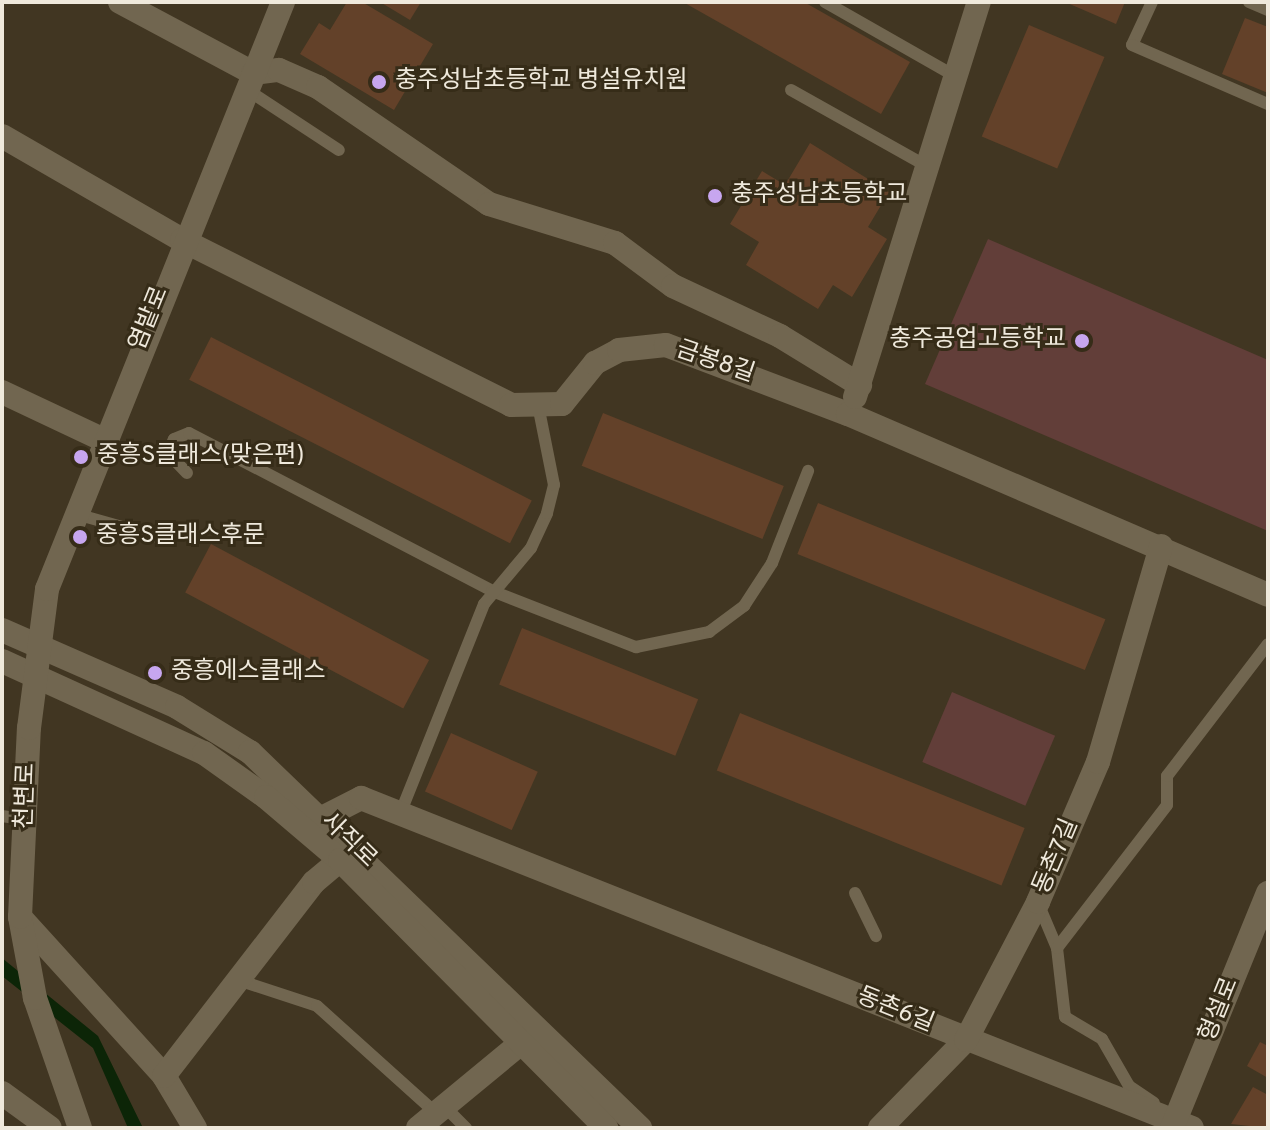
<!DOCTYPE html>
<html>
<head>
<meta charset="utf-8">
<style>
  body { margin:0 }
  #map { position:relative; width:1270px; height:1130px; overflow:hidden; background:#413622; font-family:Overpass,"Noto Sans KR",sans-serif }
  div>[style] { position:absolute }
  .green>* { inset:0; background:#623e39; transform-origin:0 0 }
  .water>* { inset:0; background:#0c2507 }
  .building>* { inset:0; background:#634129; transform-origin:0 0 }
  .lane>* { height:12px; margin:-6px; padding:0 6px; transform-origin:6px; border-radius:6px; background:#716650 }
  .street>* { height:24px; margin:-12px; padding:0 12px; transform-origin:12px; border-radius:12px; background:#716650 }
  .secondary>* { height:24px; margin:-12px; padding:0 12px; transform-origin:12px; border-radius:12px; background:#716650 }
  .dots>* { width:22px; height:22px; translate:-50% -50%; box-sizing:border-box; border:4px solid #362c18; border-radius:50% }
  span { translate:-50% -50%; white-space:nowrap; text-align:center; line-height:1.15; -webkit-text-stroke:6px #362c18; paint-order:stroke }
  .poi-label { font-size:24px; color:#efe9dc }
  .left { translate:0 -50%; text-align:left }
  .right { translate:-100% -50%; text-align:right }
  .street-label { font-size:24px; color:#efe9dc }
  .frame { position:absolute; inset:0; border:4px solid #efe9dc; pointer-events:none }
</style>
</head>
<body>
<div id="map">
  <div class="green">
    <i style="clip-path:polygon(988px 239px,1268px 360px,1268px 531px,925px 384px)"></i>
    <i style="left:952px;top:692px;width:112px;height:76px;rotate:23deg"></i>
  </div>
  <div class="water">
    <i style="clip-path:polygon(2px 958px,98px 1036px,143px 1128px,128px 1128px,93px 1048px,2px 976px)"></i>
  </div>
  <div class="building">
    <i style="clip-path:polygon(347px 2px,362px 2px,433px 44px,394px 110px,300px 54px,319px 23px,330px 30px)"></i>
    <i style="clip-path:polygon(380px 2px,421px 2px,410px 20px)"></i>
    <i style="clip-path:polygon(683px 2px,804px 2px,910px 62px,881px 114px)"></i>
    <i style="clip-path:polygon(1065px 2px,1125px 2px,1116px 24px)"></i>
    <i style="clip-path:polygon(1245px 18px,1268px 27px,1268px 93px,1222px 74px)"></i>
    <i style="left:1029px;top:25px;width:82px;height:121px;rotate:23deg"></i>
    <i style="clip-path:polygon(810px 143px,889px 192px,868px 227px,887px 239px,852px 297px,833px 285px,818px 309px,746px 265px,759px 242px,730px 224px,762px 171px,785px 185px)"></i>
    <i style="left:211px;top:337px;width:360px;height:48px;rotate:27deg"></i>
    <i style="left:603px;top:413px;width:195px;height:57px;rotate:22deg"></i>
    <i style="left:818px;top:503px;width:310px;height:55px;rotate:22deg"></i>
    <i style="left:211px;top:544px;width:247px;height:55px;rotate:28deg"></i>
    <i style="left:522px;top:628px;width:190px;height:61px;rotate:22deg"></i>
    <i style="left:740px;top:713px;width:307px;height:62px;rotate:22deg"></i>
    <i style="left:451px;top:733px;width:95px;height:64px;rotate:24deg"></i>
    <i style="clip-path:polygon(1260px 1042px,1268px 1046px,1268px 1078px,1247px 1066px)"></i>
    <i style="clip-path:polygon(1253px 1087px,1268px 1095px,1268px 1128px,1231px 1124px)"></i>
  </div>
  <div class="lane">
    <i style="left:825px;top:2px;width:153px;rotate:29.7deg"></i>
    <i style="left:1152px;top:2px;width:47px;rotate:114.9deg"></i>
    <i style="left:1132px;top:45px;width:148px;rotate:23.5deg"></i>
    <i style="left:1249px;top:2px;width:21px;rotate:23deg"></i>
    <i style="left:246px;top:89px;width:111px;rotate:33.3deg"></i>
    <i style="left:791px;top:90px;width:159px;rotate:29.3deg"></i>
    <i style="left:187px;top:473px;width:28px;rotate:-134deg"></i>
    <i style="left:168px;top:453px;width:15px;rotate:-67deg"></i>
    <i style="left:174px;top:439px;width:16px;rotate:-22deg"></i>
    <i style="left:189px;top:433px;width:342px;rotate:27.5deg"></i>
    <i style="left:492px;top:591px;width:155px;rotate:21.3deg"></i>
    <i style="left:636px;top:647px;width:75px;rotate:-11.6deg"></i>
    <i style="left:709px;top:632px;width:44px;rotate:-36.6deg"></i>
    <i style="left:744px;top:606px;width:51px;rotate:-56.9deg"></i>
    <i style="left:772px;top:563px;width:99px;rotate:-68.6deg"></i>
    <i style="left:76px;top:514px;width:85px;rotate:15.7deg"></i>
    <i style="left:400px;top:814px;width:226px;rotate:-68.2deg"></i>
    <i style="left:484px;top:604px;width:73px;rotate:-50deg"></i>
    <i style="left:531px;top:548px;width:38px;rotate:-65deg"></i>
    <i style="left:547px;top:513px;width:29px;rotate:-76deg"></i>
    <i style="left:554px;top:485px;width:76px;rotate:-101.3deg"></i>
    <i style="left:2px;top:816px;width:25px;rotate:9deg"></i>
    <i style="left:855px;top:893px;width:48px;rotate:64deg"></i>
    <i style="left:1038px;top:903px;width:49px;rotate:67.1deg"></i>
    <i style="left:1057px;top:948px;width:69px;rotate:83.4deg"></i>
    <i style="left:1065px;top:1017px;width:43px;rotate:30.7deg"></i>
    <i style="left:1102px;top:1039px;width:54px;rotate:60.1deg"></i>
    <i style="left:1129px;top:1086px;width:30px;rotate:34deg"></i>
    <i style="left:1057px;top:948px;width:180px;rotate:-52.4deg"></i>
    <i style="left:1167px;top:805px;width:29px;rotate:-90deg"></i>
    <i style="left:1167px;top:776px;width:166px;rotate:-52.6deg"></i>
    <i style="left:238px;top:980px;width:83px;rotate:18.2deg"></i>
    <i style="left:317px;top:1006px;width:160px;rotate:42deg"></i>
    <i style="left:445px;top:1107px;width:30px;rotate:45deg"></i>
  </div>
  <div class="street">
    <i style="left:120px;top:2px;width:151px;rotate:28.1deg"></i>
    <i style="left:253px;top:73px;width:26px;rotate:-7deg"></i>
    <i style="left:279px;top:70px;width:43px;rotate:23.6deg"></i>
    <i style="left:318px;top:87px;width:207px;rotate:34.4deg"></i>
    <i style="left:489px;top:204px;width:132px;rotate:17.2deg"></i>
    <i style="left:615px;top:243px;width:72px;rotate:36.6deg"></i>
    <i style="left:673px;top:286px;width:118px;rotate:25deg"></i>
    <i style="left:780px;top:336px;width:94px;rotate:31.5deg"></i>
    <i style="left:2px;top:136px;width:208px;rotate:30deg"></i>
    <i style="left:182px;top:240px;width:368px;rotate:26.6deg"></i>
    <i style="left:511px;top:405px;width:51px;rotate:-1.1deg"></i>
    <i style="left:562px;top:404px;width:53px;rotate:-51.2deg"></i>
    <i style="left:595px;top:363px;width:27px;rotate:-28deg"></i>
    <i style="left:619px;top:350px;width:47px;rotate:-6.1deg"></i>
    <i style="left:666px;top:345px;width:195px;rotate:20.8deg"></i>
    <i style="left:848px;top:414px;width:457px;rotate:23.3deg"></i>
    <i style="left:2px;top:392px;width:110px;rotate:25.2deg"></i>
    <i style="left:855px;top:397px;width:414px;rotate:-72.6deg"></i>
    <i style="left:324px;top:817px;width:42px;rotate:-27.2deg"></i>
    <i style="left:361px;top:798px;width:894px;rotate:21.66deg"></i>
    <i style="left:20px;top:917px;width:215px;rotate:47.8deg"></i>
    <i style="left:164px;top:1076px;width:61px;rotate:59.2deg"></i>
    <i style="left:164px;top:1076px;width:245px;rotate:-52.3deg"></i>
    <i style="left:314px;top:882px;width:34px;rotate:-40deg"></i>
    <i style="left:2px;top:1093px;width:59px;rotate:36.1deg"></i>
    <i style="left:418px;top:1128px;width:134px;rotate:-39.5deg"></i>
    <i style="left:880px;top:1128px;width:123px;rotate:-45.7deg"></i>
    <i style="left:966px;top:1040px;width:156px;rotate:-62.4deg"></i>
    <i style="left:1038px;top:902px;width:152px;rotate:-66.8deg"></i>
    <i style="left:1098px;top:762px;width:225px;rotate:-73.7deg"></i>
  </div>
  <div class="secondary">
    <i style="left:2px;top:630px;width:191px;rotate:23.7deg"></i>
    <i style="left:177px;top:707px;width:86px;rotate:31.7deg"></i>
    <i style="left:250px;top:752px;width:542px;rotate:43.95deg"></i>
    <i style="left:2px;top:661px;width:222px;rotate:24.5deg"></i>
    <i style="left:204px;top:753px;width:76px;rotate:35.4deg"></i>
    <i style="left:266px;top:797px;width:97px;rotate:40.4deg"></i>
    <i style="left:340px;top:860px;width:378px;rotate:45.2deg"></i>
    <i style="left:80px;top:1128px;width:138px;rotate:-109.1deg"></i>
    <i style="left:35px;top:998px;width:82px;rotate:-100.5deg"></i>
    <i style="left:20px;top:917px;width:189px;rotate:-87.3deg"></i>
    <i style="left:29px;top:728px;width:140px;rotate:-82.6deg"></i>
    <i style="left:47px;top:589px;width:633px;rotate:-68.1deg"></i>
    <i style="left:1172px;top:1128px;width:254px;rotate:-67.8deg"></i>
  </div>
  <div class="dots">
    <i style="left:379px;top:82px;background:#c7a6ef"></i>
    <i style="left:715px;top:196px;background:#c7a6ef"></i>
    <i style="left:1082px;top:341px;background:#c7a6ef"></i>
    <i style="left:81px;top:457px;background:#c7a6ef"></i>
    <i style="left:80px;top:537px;background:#c7a6ef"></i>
    <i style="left:155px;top:673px;background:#c7a6ef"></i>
  </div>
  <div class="poi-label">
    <span class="left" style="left:395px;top:82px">충주성남초등학교 병설유치원</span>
    <span class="left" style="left:731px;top:196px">충주성남초등학교</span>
    <span class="right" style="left:1066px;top:341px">충주공업고등학교</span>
    <span class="left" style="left:97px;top:457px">중흥S클래스(맞은편)</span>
    <span class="left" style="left:96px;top:537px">중흥S클래스후문</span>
    <span class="left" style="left:171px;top:673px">중흥에스클래스</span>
  </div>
  <div class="street-label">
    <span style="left:150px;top:319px;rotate:-68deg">염밭로</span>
    <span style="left:715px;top:363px;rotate:19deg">금봉8길</span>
    <span style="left:27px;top:796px;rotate:-88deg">천변로</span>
    <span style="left:348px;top:841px;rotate:44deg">사직로</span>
    <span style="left:1057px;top:857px;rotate:-67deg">동촌7길</span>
    <span style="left:1220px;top:1010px;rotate:-68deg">형설로</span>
    <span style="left:895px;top:1011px;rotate:22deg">동촌6길</span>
  </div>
  <div class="frame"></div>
</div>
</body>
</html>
